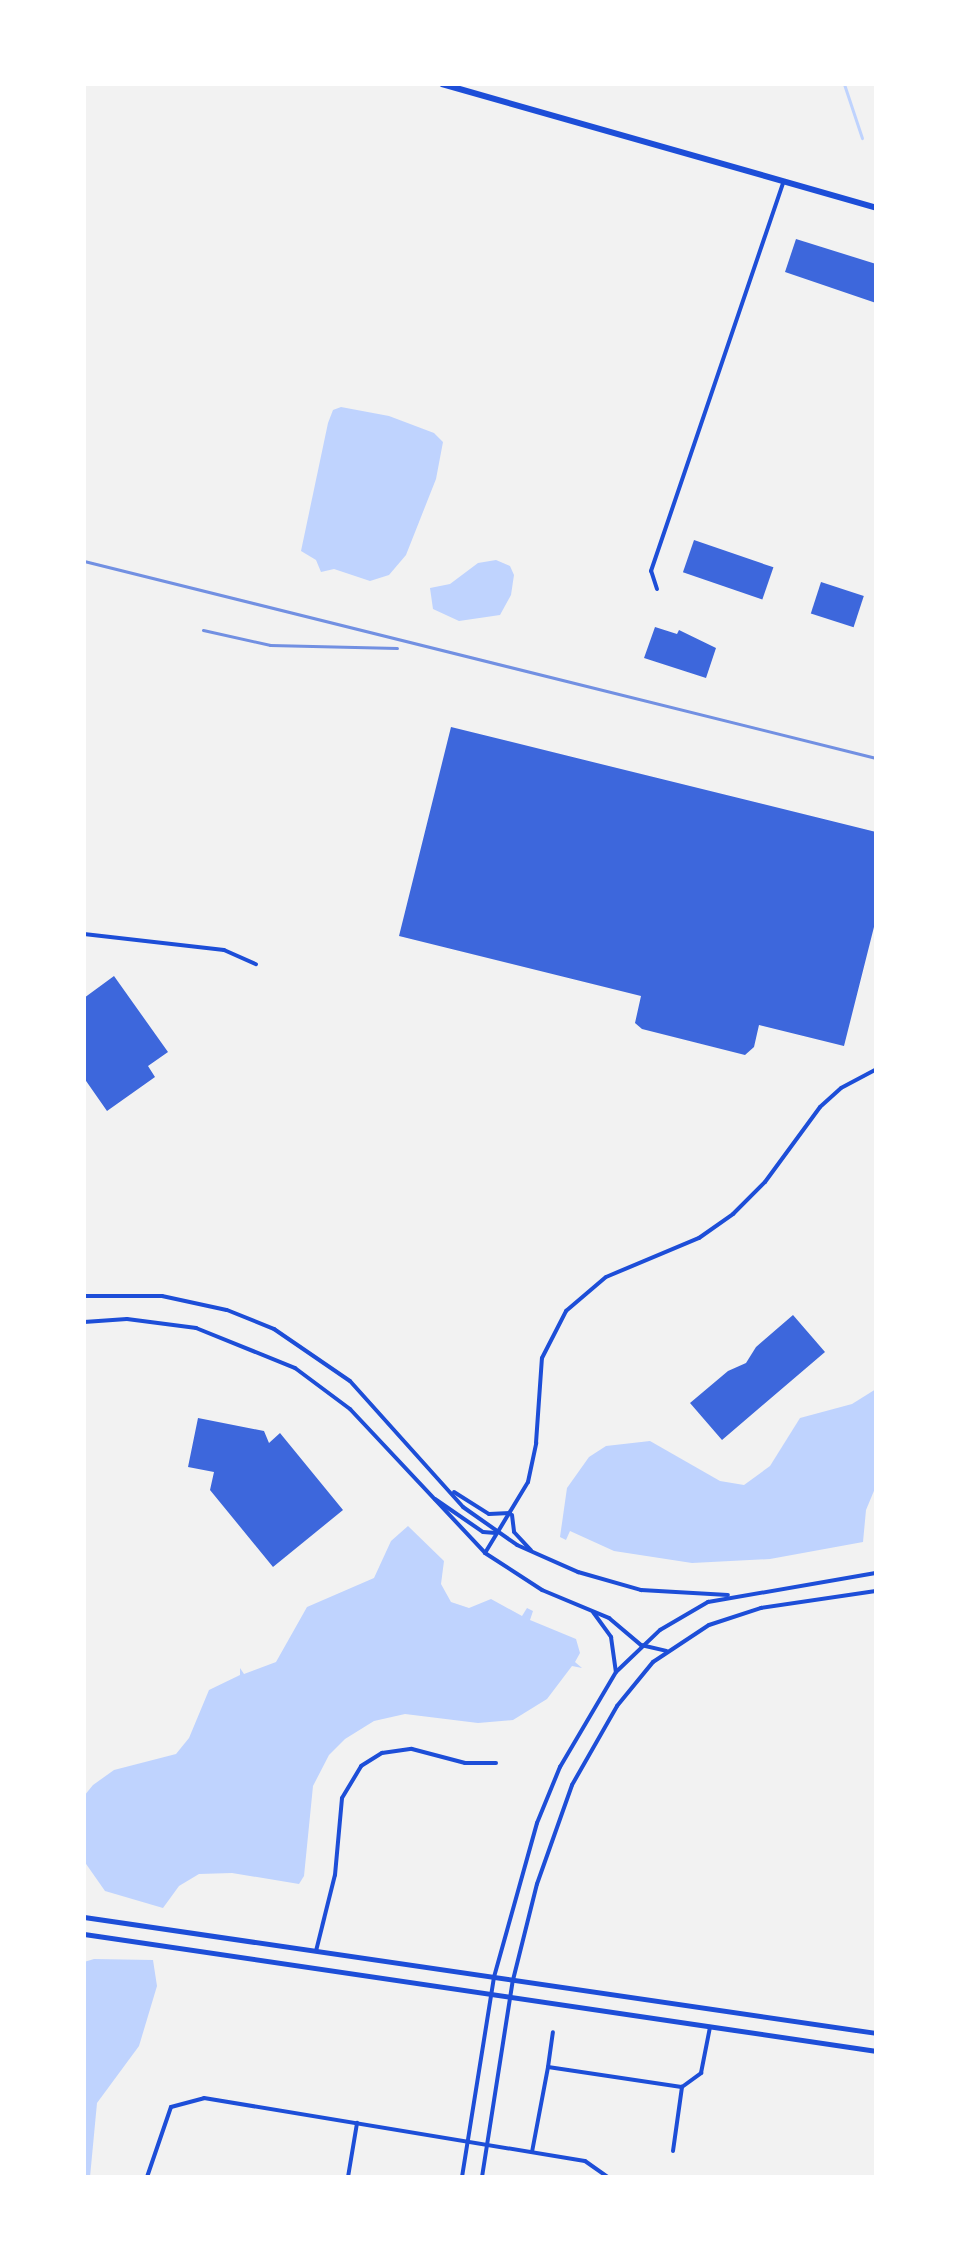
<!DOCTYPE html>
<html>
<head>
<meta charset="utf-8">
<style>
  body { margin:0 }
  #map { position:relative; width:960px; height:2261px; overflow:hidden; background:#f2f2f2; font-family:"Open Sans",sans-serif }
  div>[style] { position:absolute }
  .water>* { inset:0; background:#bfd3fe }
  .stream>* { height:3px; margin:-1.5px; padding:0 1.5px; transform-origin:1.5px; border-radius:1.5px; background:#bfd3fe }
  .building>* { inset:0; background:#3d67dc; transform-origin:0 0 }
  .minor>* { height:4px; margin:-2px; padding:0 2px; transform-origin:2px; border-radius:2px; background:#1d4ed8 }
  .tertiary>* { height:5px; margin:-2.5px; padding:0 2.5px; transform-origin:2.5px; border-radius:2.5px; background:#1d4ed8 }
  .secondary>* { height:6px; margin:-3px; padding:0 3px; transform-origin:3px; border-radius:3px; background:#1d4ed8 }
  .rail>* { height:3px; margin:-1.5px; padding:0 1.5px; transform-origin:1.5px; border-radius:1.5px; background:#7290e2 }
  span { translate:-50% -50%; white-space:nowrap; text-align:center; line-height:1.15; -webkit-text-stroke:8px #fff; paint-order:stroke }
  .frame { position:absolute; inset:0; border:86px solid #fff; pointer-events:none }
</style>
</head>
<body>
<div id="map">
  <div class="water">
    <i style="clip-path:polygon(341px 407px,389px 416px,434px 433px,443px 442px,436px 479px,406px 555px,389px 575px,370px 581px,334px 569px,321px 572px,316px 560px,301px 551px,328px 423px,333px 410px)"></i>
    <i style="clip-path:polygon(496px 560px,510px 566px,514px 575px,511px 595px,500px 615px,459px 621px,433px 609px,430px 588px,450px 584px,478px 563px)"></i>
    <i style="clip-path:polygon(876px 1389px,876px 1486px,866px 1510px,863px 1542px,770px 1559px,692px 1563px,614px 1551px,570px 1531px,566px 1540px,560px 1537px,567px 1488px,589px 1457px,606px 1446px,650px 1441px,720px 1481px,744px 1485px,770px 1466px,800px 1418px,852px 1404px)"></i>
    <i style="clip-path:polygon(408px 1526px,444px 1561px,441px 1584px,451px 1602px,469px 1608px,491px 1599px,522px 1616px,527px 1608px,533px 1611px,530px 1620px,576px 1639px,580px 1653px,575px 1662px,582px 1668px,572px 1666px,547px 1699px,513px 1720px,478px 1723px,405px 1714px,374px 1721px,345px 1739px,329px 1755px,313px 1786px,304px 1876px,299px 1884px,232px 1873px,199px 1874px,179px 1886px,163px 1908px,105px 1891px,84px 1861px,84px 1796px,93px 1785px,114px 1770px,176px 1754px,189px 1738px,209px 1690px,240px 1675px,240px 1668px,244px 1674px,276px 1662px,307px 1607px,374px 1578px,391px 1541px)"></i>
    <i style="clip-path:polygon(94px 1959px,153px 1960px,157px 1986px,139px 2046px,97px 2103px,90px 2177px,84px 2177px,84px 1962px)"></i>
  </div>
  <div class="stream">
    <i style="left:844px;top:84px;width:57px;rotate:71.6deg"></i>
  </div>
  <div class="building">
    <i style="clip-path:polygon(796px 239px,876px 264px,876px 303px,785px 272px)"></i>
    <i style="left:694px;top:540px;width:84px;height:34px;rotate:19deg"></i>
    <i style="left:821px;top:582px;width:45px;height:33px;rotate:18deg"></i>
    <i style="clip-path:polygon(655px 627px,677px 634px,679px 630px,716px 648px,706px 678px,644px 658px)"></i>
    <i style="clip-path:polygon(451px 727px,876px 832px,876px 919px,844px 1046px,759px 1025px,754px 1047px,745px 1055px,642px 1029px,635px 1023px,641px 996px,399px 936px)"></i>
    <i style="clip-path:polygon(114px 976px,168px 1052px,148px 1066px,155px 1077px,107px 1111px,84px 1078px,84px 998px)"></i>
    <i style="clip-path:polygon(793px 1315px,825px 1352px,722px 1440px,690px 1403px,728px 1371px,746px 1363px,756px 1347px)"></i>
    <i style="clip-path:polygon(198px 1418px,264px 1431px,269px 1443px,280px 1433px,343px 1510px,273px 1567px,210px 1490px,214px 1472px,188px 1467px)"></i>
  </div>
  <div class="minor">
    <i style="left:657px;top:589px;width:19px;rotate:-108deg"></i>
    <i style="left:651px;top:571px;width:410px;rotate:-71.2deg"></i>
    <i style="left:84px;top:934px;width:141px;rotate:6.5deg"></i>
    <i style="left:224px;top:950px;width:35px;rotate:24deg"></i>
    <i style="left:84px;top:1296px;width:78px"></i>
    <i style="left:162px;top:1296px;width:66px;rotate:12.2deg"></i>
    <i style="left:227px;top:1310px;width:51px;rotate:22deg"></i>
    <i style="left:274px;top:1329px;width:92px;rotate:34.4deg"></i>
    <i style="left:350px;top:1381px;width:169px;rotate:48.1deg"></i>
    <i style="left:463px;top:1507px;width:66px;rotate:35.1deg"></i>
    <i style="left:517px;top:1545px;width:67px;rotate:23.9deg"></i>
    <i style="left:578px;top:1572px;width:66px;rotate:15.9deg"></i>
    <i style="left:641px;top:1590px;width:87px;rotate:3.3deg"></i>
    <i style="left:84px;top:1322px;width:43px;rotate:-4deg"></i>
    <i style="left:127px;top:1319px;width:70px;rotate:7.4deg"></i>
    <i style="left:196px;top:1328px;width:107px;rotate:22deg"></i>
    <i style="left:295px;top:1368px;width:69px;rotate:36.7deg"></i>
    <i style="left:350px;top:1409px;width:197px;rotate:46.8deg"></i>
    <i style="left:485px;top:1553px;width:68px;rotate:33deg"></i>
    <i style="left:542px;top:1590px;width:73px;rotate:22.7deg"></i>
    <i style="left:609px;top:1618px;width:42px;rotate:40.2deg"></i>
    <i style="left:641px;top:1645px;width:26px;rotate:13deg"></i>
    <i style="left:454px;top:1492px;width:41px;rotate:32.2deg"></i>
    <i style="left:489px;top:1514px;width:21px;rotate:-3deg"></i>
    <i style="left:435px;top:1499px;width:58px;rotate:34.5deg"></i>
    <i style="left:483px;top:1532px;width:13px;rotate:4deg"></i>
    <i style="left:512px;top:1515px;width:17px;rotate:83deg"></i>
    <i style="left:514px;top:1532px;width:25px;rotate:47deg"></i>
    <i style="left:485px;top:1553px;width:83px;rotate:-58.8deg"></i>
    <i style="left:528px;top:1482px;width:40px;rotate:-78deg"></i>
    <i style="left:536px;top:1443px;width:85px;rotate:-86deg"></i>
    <i style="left:542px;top:1358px;width:53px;rotate:-62.9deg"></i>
    <i style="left:566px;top:1311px;width:52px;rotate:-40.4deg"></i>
    <i style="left:606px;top:1277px;width:101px;rotate:-22.8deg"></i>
    <i style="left:699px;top:1238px;width:42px;rotate:-35.2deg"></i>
    <i style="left:733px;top:1214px;width:45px;rotate:-45deg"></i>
    <i style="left:765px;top:1182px;width:93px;rotate:-53.7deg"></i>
    <i style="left:820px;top:1107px;width:28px;rotate:-42deg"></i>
    <i style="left:841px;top:1088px;width:40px;rotate:-28deg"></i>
    <i style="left:593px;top:1612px;width:31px;rotate:54deg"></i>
    <i style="left:611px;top:1637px;width:35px;rotate:82deg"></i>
    <i style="left:316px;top:1951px;width:78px;rotate:-76deg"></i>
    <i style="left:335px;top:1875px;width:77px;rotate:-84.8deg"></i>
    <i style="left:342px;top:1798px;width:37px;rotate:-59deg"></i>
    <i style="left:361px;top:1766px;width:25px;rotate:-32deg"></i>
    <i style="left:382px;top:1753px;width:30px;rotate:-8deg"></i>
    <i style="left:412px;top:1749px;width:55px;rotate:14.8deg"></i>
    <i style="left:465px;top:1763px;width:31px"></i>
    <i style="left:548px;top:2067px;width:35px;rotate:-82deg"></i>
    <i style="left:673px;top:2151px;width:65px;rotate:-82deg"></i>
    <i style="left:532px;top:2152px;width:86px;rotate:-79.3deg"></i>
    <i style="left:548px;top:2067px;width:135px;rotate:8.5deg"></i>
    <i style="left:682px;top:2087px;width:24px;rotate:-36deg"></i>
    <i style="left:701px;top:2073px;width:47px;rotate:-78.9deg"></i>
    <i style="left:147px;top:2177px;width:74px;rotate:-71.1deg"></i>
    <i style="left:171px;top:2107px;width:34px;rotate:-15deg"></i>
    <i style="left:204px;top:2098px;width:386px;rotate:9.4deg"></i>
    <i style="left:585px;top:2161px;width:28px;rotate:35deg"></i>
    <i style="left:348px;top:2177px;width:55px;rotate:-80.5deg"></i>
    <i style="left:462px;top:2177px;width:203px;rotate:-80.9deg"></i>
    <i style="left:494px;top:1977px;width:160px;rotate:-74.4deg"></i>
    <i style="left:537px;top:1823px;width:61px;rotate:-67.7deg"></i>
    <i style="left:560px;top:1767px;width:110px;rotate:-59.5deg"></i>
    <i style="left:616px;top:1672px;width:61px;rotate:-43.7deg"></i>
    <i style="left:660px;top:1630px;width:56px;rotate:-30.3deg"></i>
    <i style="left:708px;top:1602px;width:170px;rotate:-9.8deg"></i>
    <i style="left:482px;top:2177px;width:199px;rotate:-81.1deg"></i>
    <i style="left:513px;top:1980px;width:99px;rotate:-76deg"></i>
    <i style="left:537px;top:1884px;width:105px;rotate:-70.5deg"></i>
    <i style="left:572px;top:1785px;width:91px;rotate:-60.3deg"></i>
    <i style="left:617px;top:1706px;width:57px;rotate:-50.7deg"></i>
    <i style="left:653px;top:1662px;width:67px;rotate:-33.5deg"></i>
    <i style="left:709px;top:1625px;width:55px;rotate:-18.1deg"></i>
    <i style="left:761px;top:1608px;width:116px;rotate:-8.4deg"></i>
  </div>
  <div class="tertiary">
    <i style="left:84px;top:1917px;width:800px;rotate:8.33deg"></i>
    <i style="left:84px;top:1934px;width:801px;rotate:8.4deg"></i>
  </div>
  <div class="secondary">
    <i style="left:442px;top:84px;width:451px;rotate:15.9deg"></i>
  </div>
  <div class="rail">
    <i style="left:84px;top:561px;width:816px;rotate:13.97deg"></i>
    <i style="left:203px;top:630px;width:69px;rotate:12.6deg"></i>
    <i style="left:270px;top:645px;width:127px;rotate:1.4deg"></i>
  </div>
  <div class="frame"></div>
</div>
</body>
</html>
